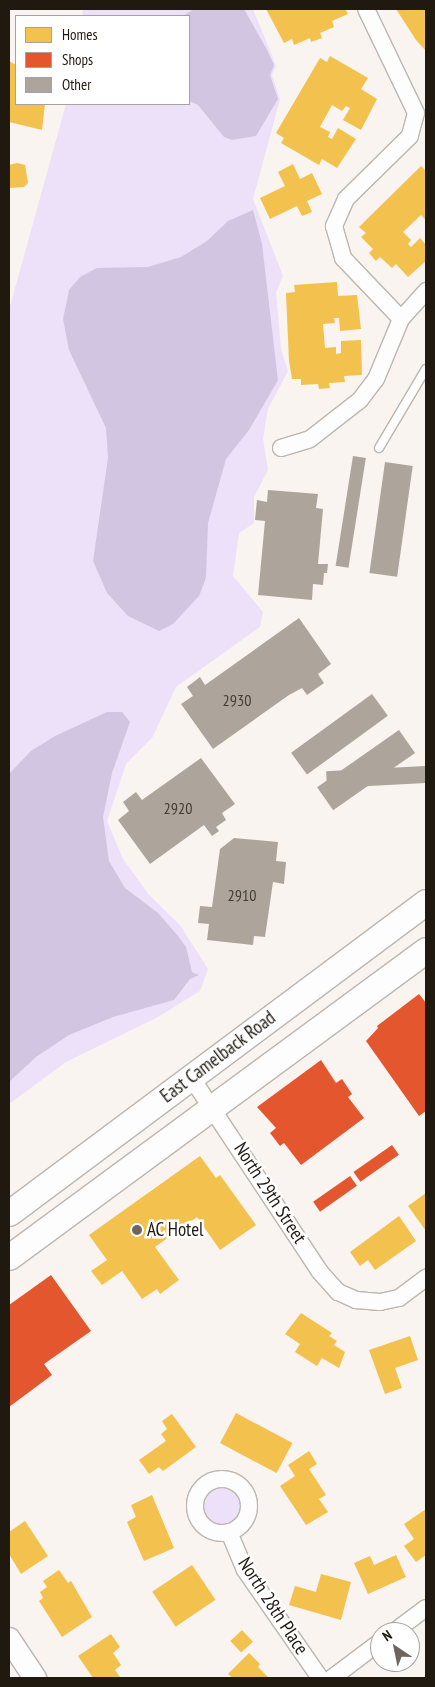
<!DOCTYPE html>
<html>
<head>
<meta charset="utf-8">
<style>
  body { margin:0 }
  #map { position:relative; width:435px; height:1687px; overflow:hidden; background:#f9f4ef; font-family:"PT Sans Narrow",sans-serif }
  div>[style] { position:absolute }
  .green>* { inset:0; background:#ece1f8 }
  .round { border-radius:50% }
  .water>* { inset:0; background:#d1c5e2 }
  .homes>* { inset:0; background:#f2c14e; transform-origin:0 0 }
  .shops>* { inset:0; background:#e4572e; transform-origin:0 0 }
  .building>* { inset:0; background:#ada59b; transform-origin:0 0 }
  .roads { filter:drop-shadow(1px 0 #bcb6af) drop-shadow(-1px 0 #bcb6af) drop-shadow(0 1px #bcb6af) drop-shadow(0 -1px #bcb6af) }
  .lane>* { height:8px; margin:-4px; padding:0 4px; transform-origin:4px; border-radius:4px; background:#fefdfd }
  .street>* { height:16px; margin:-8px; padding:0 8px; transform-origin:8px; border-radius:8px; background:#fefdfd }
  .street>.ring { margin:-8px; padding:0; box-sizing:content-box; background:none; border:16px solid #fefdfd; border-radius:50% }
  .secondary>* { height:22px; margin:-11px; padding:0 11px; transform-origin:11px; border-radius:11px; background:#fefdfd }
  .primary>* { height:25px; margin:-12.5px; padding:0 12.5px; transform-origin:12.5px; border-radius:12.5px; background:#fefdfd }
  .dots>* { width:14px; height:14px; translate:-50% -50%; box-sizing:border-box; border:2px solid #fff; border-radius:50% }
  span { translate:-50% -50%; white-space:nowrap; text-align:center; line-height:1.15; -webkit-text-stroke:5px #fff; paint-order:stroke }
  .number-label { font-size:16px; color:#433c33 }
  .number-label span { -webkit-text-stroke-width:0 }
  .street-label { font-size:19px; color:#201910 }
  .poi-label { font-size:19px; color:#201910 }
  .left { translate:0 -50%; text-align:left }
  .frame { position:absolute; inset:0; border:10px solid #201910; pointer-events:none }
  .legend { position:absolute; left:15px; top:15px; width:175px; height:90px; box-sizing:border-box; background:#fff; border:1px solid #a6a39f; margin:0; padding:6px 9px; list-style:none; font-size:15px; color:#201910 }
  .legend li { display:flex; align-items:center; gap:10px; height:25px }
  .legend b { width:25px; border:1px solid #a6a39f }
  .north { position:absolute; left:370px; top:1622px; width:50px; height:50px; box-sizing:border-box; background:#fff; border:1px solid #a6a39f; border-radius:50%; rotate:326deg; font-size:14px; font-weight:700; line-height:20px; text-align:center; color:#201910 }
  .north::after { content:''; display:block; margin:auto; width:18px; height:22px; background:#6c665e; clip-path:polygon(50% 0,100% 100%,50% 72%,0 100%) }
</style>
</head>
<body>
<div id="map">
  <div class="green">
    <i style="clip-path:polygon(83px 9px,253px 9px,276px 66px,272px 75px,280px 99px,253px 199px,283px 276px,276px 292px,281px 349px,288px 371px,268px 409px,263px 439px,268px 470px,254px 497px,254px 523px,239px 533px,233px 576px,263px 612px,260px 627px,176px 687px,152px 738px,126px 764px,107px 821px,123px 859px,150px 896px,180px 925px,208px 969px,200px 991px,158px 1017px,66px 1062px,9px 1104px,9px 310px,66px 104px,189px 104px,189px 16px,82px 16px)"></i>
    <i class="round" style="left:201px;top:1486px;width:40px;height:40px"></i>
  </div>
  <div class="water">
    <i style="clip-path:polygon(194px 9px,244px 9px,266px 48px,274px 65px,270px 75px,278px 99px,256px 136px,232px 140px,224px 137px,198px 105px,189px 101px,189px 16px,183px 16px)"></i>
    <i style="clip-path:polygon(253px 210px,262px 244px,278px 380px,249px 430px,226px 459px,208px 523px,206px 578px,199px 596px,173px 624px,159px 631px,128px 616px,107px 593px,93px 561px,108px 458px,106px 428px,69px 350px,63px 319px,69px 290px,80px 277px,97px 268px,148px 267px,181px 257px,207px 241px,228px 221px)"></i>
    <i style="clip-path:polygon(107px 712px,122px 712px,130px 722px,112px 773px,103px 817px,109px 861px,125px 888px,158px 913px,178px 936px,186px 947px,192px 972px,199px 975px,190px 979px,174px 1000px,113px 1017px,69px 1035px,36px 1057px,9px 1082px,9px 774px,31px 751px,55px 736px)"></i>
  </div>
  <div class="homes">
    <i style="clip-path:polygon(266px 9px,345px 9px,348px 14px,332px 21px,334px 27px,320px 33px,322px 38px,311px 42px,310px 38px,294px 45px,292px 39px,284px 43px)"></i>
    <i style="clip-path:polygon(396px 9px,426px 9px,426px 51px,416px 40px)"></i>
    <i style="clip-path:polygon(330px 56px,368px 78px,361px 89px,377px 99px,361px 130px,343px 120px,350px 108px,346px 106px,342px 111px,332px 105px,320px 127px,330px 132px,328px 137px,332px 139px,338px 128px,356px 139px,337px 168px,322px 159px,319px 165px,281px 143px,284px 138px,276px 133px,320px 58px,327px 62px)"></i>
    <i style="clip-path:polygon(9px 61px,16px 65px,16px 104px,45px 104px,42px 130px,9px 122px)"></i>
    <i style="clip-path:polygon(17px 163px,25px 165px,28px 183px,24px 187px,9px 188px,9px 165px)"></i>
    <i style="clip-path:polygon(293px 164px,300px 179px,312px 173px,322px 194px,307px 201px,312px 212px,302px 216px,297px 206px,270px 219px,260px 198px,285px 186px,278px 172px)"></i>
    <i style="clip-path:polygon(421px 166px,426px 171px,426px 220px,421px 215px,403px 232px,411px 240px,408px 244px,411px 247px,420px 238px,426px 245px,426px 261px,408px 277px,396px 264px,392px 268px,380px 257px,376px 261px,369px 253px,373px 249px,361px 237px,366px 233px,359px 227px)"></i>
    <i style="clip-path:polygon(337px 282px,338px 296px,357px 295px,361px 329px,340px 331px,339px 318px,334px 318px,335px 323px,323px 324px,325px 348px,336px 347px,336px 354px,341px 353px,341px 341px,361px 340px,362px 375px,344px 376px,345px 382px,329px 383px,330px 388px,319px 389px,318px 384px,301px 385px,301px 379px,292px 379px,289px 361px,286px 293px,295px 292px,294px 285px)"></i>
    <i style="clip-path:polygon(200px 1156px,216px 1178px,220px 1175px,256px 1225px,220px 1250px,197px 1217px,155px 1247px,179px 1280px,160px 1294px,157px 1289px,142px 1299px,122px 1271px,102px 1285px,91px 1271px,107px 1260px,89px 1235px)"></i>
    <i style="clip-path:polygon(426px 1193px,426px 1231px,408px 1206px)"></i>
    <i style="clip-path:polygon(399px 1216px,416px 1241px,375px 1270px,368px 1260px,360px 1266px,350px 1252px)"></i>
    <i style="clip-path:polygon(301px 1313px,332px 1333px,329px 1336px,337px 1341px,334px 1345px,345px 1352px,339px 1368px,322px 1358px,317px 1366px,295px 1352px,300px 1344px,285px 1334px)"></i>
    <i style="clip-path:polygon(410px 1336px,418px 1360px,395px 1368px,402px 1388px,385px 1394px,369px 1350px)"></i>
    <i style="left:236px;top:1413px;width:64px;height:34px;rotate:28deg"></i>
    <i style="clip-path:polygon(172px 1414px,196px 1447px,163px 1471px,159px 1467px,149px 1474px,139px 1460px,166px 1441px,161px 1434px,167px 1429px,162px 1421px)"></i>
    <i style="clip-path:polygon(309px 1451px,317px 1464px,309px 1469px,326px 1495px,319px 1499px,328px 1512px,306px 1525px,280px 1486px,295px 1476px,288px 1465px)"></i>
    <i style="clip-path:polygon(152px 1495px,174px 1548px,144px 1561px,127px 1522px,136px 1517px,131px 1505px)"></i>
    <i style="clip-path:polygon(426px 1509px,426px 1555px,416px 1562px,404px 1546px,414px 1539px,404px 1524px)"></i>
    <i style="clip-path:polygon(25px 1521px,48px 1556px,21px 1574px,9px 1554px,9px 1532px)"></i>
    <i style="clip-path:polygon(396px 1555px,406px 1577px,368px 1594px,354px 1563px,370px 1556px,374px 1565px)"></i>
    <i style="left:192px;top:1565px;width:42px;height:48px;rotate:56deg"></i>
    <i style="clip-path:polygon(59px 1570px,68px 1583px,71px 1581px,92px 1617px,62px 1637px,39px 1601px,43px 1598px,40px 1592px,47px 1587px,43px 1581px)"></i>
    <i style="clip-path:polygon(321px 1574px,351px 1582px,341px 1620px,289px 1605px,295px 1586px,316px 1592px)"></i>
    <i style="left:242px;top:1630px;width:16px;height:16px;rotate:47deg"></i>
    <i style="clip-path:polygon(111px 1634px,120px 1647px,113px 1653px,121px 1665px,115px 1670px,120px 1677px,93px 1678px,78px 1656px)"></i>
    <i style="clip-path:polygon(249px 1653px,260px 1664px,258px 1667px,269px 1678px,233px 1678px,228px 1674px)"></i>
  </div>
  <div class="shops">
    <i style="clip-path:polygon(419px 994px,426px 1003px,426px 1111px,419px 1116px,366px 1041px,378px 1028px,377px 1026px)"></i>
    <i style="clip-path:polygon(321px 1060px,336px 1083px,342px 1079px,352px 1094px,348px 1097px,364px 1118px,301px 1165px,284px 1143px,280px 1146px,270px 1133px,276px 1128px,257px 1107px)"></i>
    <i style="left:392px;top:1145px;width:12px;height:47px;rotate:55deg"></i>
    <i style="left:350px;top:1176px;width:12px;height:45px;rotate:55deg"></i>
    <i style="clip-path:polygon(51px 1275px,91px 1331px,44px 1364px,52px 1375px,9px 1407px,9px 1305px)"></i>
  </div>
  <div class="building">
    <i style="left:353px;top:456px;width:13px;height:111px;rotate:9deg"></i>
    <i style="left:385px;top:462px;width:28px;height:112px;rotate:8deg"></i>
    <i style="clip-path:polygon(268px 490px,318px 494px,316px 508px,323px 509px,318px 564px,328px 564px,327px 573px,324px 573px,323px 585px,313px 584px,312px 600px,258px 595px,265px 521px,255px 520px,257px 500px,267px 502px)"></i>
    <i style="clip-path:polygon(299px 618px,331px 664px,318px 674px,324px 683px,307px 695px,302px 688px,289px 695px,213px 749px,181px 704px,193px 696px,187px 687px,200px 677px,205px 685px)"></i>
    <i style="left:372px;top:694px;width:27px;height:100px;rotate:54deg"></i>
    <i style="left:399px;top:730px;width:28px;height:100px;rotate:55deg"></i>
    <i style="clip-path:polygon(201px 758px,235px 804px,222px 813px,226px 820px,216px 827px,219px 831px,212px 836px,204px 825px,150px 864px,118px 820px,129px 811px,123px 802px,136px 792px,142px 800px)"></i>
    <i style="left:425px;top:766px;width:17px;height:99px;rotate:87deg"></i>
    <i style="clip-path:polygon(234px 838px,278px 842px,276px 861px,286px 862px,284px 884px,273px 882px,265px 937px,254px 936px,253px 945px,207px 940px,209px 924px,198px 923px,200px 906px,212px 907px,220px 849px)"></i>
  </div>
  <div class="roads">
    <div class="lane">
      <i style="left:379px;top:448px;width:92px;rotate:-59.3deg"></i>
    </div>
    <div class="street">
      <i style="left:366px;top:9px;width:115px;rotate:64.3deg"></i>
      <i style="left:416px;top:113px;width:24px;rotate:105deg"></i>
      <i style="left:410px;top:136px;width:90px;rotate:135.5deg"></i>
      <i style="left:346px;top:199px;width:30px;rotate:114deg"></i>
      <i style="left:334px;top:226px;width:33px;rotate:74deg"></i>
      <i style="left:343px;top:258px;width:84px;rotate:46.4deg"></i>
      <i style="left:281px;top:448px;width:30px;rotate:-17deg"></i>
      <i style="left:310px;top:439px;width:63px;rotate:-38deg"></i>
      <i style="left:360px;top:400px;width:26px;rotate:-53deg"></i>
      <i style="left:376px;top:379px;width:65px;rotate:-67.4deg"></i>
      <i style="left:401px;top:319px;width:38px;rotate:-48deg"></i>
      <i style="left:191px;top:1077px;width:234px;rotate:56.5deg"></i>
      <i style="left:320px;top:1272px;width:27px;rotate:48deg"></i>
      <i style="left:338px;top:1292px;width:20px;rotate:24deg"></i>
      <i style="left:356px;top:1300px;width:24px;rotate:5deg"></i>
      <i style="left:380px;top:1302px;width:19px;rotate:-12deg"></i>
      <i style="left:399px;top:1298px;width:34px;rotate:-37deg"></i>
      <i class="ring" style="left:195px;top:1479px;width:38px;height:38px"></i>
      <i style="left:229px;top:1532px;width:41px;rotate:67.2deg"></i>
      <i style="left:245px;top:1570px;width:131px;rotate:55.2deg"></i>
      <i style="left:394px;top:1632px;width:40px;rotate:-37deg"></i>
      <i style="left:332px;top:1678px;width:60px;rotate:-36.9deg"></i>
    </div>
    <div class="secondary">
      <i style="left:9px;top:1639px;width:47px;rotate:56.3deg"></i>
    </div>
    <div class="primary">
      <i style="left:9px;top:1213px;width:520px;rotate:-36.72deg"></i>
      <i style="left:9px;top:1257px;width:518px;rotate:-36.36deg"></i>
    </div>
  </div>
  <div class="dots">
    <i style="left:137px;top:1230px;background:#6c665e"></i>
  </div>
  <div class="number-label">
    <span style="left:237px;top:700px">2930</span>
    <span style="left:178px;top:808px">2920</span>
    <span style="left:242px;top:895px">2910</span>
  </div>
  <div class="street-label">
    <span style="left:218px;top:1057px;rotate:-37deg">East Camelback Road</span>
    <span style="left:270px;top:1193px;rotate:57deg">North 29th Street</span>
    <span style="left:273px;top:1606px;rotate:57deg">North 28th Place</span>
  </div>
  <div class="poi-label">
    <span class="left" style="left:147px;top:1230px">AC Hotel</span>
  </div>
  <div class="frame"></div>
  <ul class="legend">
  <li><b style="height:14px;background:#f2c14e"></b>Homes</li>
  <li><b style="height:14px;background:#e4572e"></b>Shops</li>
  <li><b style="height:14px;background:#ada59b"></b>Other</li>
  </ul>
  <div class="north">N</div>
</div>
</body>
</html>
